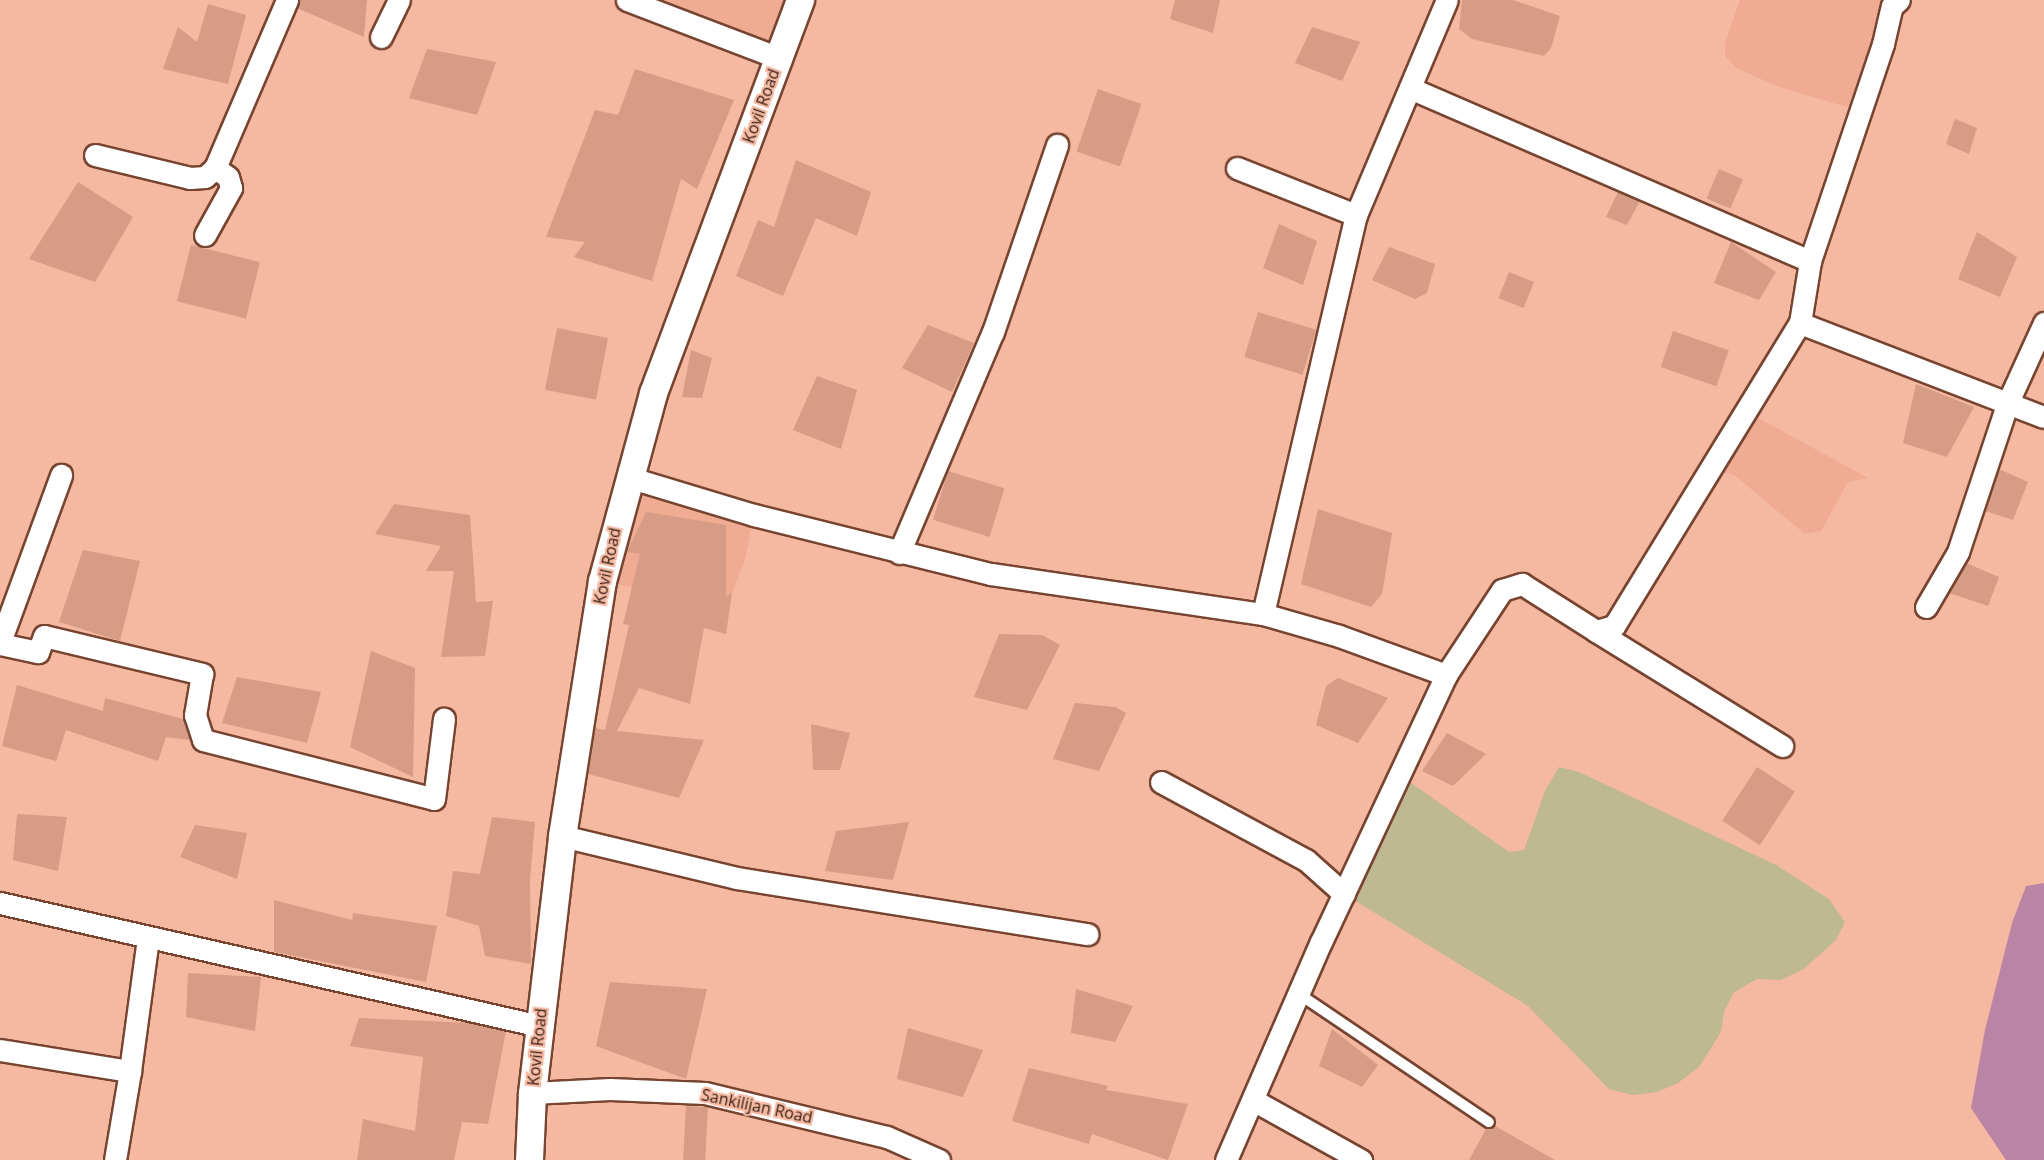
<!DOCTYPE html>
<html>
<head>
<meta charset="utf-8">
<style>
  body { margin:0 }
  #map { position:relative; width:2044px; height:1160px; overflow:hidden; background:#f5b8a1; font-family:"Open Sans",sans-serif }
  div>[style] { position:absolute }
  .built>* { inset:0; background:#efac92 }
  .green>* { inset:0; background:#beb992 }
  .water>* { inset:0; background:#ba84a5 }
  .building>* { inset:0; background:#d69c85; transform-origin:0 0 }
  .roads { filter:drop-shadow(2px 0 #774430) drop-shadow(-2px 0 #774430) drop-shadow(0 2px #774430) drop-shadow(0 -2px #774430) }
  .service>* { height:10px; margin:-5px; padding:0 5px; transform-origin:5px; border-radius:5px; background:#fff }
  .minor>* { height:21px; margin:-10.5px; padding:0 10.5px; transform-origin:10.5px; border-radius:10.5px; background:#fff }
  .tertiary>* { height:27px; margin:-13.5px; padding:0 13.5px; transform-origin:13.5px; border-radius:13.5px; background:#fff }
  span { translate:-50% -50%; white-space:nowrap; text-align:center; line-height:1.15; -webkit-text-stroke:4.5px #f5b8a1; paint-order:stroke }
  .street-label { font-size:16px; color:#382118 }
</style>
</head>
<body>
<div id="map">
  <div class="built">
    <i style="clip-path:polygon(627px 0,800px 0,779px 58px)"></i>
    <i style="clip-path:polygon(1740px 0,1883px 0,1892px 6px,1861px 111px,1782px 88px,1736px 68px,1725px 56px,1725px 43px)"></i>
    <i style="clip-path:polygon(1744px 410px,1868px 478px,1848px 482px,1821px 531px,1805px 534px,1733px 474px,1706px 471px)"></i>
    <i style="clip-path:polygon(628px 477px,754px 515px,745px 560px,732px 593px,721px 600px,668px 595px,602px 581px)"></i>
  </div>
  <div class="green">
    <i style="clip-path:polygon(1559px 767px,1579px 772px,1776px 865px,1829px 899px,1845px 922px,1836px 940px,1804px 969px,1781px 980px,1757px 979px,1734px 992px,1724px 1012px,1721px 1032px,1699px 1067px,1678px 1083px,1657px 1092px,1633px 1095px,1609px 1089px,1528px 1006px,1344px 894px,1400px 775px,1509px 852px,1524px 850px,1545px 791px)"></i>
  </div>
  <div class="water">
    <i style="clip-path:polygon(2044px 883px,2044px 1160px,2006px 1160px,1971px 1108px,1985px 1030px,2012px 923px,2026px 886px)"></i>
  </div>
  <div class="building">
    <i style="clip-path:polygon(300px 0,367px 0,364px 37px,297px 8px)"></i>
    <i style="clip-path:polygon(1175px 0,1220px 0,1213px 33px,1170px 19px)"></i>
    <i style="clip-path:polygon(1462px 0,1513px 0,1560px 16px,1551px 48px,1544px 56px,1472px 39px,1459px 29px)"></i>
    <i style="clip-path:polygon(208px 4px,246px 15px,228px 84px,163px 69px,178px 27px,197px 42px)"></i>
    <i style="clip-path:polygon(1312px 27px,1360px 42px,1342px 81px,1295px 63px)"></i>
    <i style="clip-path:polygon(427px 49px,496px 62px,477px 115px,409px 98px)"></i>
    <i style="clip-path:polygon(635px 69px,734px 100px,697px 189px,681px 179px,652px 281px,574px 257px,585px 242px,546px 237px,595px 110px,618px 115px)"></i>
    <i style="left:1098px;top:89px;width:46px;height:66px;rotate:19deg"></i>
    <i style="clip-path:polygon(1955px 119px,1977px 128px,1969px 154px,1946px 144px)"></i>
    <i style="clip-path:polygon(796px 160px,871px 192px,857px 236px,816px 218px,783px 296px,736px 276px,758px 220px,774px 227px)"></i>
    <i style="left:1719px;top:169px;width:26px;height:32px;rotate:23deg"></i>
    <i style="clip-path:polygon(78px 182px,133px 217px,95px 282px,29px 259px)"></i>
    <i style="clip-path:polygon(1618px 192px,1640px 201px,1627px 225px,1606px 217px)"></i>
    <i style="clip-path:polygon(1279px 224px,1317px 241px,1303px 285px,1263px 268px)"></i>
    <i style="clip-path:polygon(1977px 232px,2017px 257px,2000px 297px,1958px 279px)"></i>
    <i style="clip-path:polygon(1731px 242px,1776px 272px,1759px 300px,1714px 283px)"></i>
    <i style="left:191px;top:245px;width:71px;height:58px;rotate:14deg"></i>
    <i style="clip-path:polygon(1389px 247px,1435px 264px,1427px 293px,1415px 299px,1372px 280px)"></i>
    <i style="left:1509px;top:272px;width:27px;height:28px;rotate:22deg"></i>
    <i style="left:1258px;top:312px;width:61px;height:47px;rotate:17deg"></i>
    <i style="clip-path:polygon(928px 325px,974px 343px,952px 392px,902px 368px)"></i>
    <i style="left:557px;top:328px;width:52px;height:63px;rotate:11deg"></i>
    <i style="left:1673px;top:331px;width:59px;height:38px;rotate:19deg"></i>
    <i style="clip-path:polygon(691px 350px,712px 358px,702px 398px,682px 397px)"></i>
    <i style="clip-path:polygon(817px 376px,857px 390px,841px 449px,793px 430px)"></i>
    <i style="clip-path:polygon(1916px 384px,1974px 407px,1947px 457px,1903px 443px)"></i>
    <i style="clip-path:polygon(1999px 469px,2028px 482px,2013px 520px,1985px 511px)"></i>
    <i style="left:948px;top:471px;width:59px;height:51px;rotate:17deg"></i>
    <i style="clip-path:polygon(394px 504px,470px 515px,476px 602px,493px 601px,485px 656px,441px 657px,454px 571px,426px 571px,441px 546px,375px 534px)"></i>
    <i style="clip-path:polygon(1318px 509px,1392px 533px,1382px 594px,1371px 607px,1301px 584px)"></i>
    <i style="clip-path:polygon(646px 512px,726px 525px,726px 596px,732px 593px,726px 634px,704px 628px,690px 704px,639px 688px,617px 731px,704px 740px,679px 798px,588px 774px,595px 728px,605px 730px,629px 625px,623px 624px,640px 554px,627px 552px)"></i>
    <i style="clip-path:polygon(83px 550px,140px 561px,120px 641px,59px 622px)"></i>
    <i style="clip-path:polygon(1966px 563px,1999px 577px,1988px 606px,1949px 593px)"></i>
    <i style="clip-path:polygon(999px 634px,1042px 635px,1060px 645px,1027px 710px,974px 697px)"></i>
    <i style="clip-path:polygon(371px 651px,415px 668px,413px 777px,350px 747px)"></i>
    <i style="clip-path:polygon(237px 677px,321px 692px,307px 743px,222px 723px)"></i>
    <i style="clip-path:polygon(1338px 678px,1388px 698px,1358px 743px,1316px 725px,1326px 686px)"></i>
    <i style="clip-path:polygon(17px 685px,103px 711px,105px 698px,183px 719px,190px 740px,166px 737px,158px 761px,66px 730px,56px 761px,2px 746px)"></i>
    <i style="clip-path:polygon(1075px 703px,1115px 707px,1126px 713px,1099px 771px,1053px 759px)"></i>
    <i style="clip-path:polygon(811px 724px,850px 733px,840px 770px,813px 770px)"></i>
    <i style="clip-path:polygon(1447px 733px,1486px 754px,1453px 786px,1422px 771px)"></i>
    <i style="left:1757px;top:767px;width:45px;height:64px;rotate:33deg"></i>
    <i style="clip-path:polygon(17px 814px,67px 817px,58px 871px,13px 860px)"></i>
    <i style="clip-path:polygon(492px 817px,535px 822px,530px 879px,531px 964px,485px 956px,479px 926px,446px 916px,453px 871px,480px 874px)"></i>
    <i style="clip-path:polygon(909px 822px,893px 880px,825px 871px,836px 831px)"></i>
    <i style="clip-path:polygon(195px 825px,247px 833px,237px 879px,180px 857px)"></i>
    <i style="clip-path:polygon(274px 900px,352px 920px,353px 913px,437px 926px,426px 982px,274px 952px)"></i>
    <i style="clip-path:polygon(188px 973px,261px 977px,255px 1031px,186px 1017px)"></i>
    <i style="clip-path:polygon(610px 982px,707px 989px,686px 1079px,596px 1046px)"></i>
    <i style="clip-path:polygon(1076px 989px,1133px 1006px,1115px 1042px,1071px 1033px)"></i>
    <i style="clip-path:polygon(359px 1018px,471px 1023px,506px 1031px,488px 1124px,462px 1122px,454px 1160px,357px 1160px,363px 1119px,415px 1131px,423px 1057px,350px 1046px)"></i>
    <i style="clip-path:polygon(908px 1028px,983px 1050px,963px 1097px,897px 1079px)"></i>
    <i style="clip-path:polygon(1332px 1029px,1378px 1065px,1362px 1087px,1319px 1066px)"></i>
    <i style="clip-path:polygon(1029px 1068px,1108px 1086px,1106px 1090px,1188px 1104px,1168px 1160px,1092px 1134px,1089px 1144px,1012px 1121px)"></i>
    <i style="left:686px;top:1106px;width:22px;height:54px;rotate:3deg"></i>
    <i style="clip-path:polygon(1495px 1126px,1555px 1160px,1469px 1160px,1486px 1129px)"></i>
  </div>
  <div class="roads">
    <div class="service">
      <i style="left:1299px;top:994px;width:229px;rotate:34deg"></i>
    </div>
    <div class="minor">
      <i style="left:627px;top:0;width:163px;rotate:20.9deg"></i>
      <i style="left:381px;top:37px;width:41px;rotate:-64.1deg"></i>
      <i style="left:1410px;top:88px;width:436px;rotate:23.4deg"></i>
      <i style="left:95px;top:155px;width:98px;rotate:13.6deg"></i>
      <i style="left:190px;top:178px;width:15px;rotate:-4deg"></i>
      <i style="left:205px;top:177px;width:13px;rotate:-42deg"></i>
      <i style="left:215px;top:168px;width:183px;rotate:-66.8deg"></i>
      <i style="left:1237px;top:168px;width:128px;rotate:21.6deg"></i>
      <i style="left:205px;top:235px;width:54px;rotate:-61deg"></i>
      <i style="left:231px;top:188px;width:11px;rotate:-105deg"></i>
      <i style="left:228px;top:177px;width:16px;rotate:-145deg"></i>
      <i style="left:1800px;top:323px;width:261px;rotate:21.1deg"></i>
      <i style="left:628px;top:477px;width:132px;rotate:16.8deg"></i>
      <i style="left:754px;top:515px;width:244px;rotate:14deg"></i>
      <i style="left:991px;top:574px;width:275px;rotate:8.4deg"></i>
      <i style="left:1263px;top:614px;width:79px;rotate:16.1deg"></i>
      <i style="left:1339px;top:636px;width:114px;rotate:20deg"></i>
      <i style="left:899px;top:553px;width:240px;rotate:-67deg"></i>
      <i style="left:993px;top:332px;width:198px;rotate:-71.1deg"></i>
      <i style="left:1926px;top:607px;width:64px;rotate:-59.8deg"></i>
      <i style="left:1958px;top:552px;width:158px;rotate:-71.6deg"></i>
      <i style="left:2008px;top:402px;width:87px;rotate:-65.5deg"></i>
      <i style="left:1263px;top:614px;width:410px;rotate:-76.9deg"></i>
      <i style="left:1356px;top:215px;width:233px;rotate:-67.1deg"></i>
      <i style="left:1596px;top:631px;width:219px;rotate:31.7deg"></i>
      <i style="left:0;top:642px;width:178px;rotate:-69.9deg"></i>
      <i style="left:0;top:644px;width:39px;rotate:12deg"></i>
      <i style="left:38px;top:652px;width:17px;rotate:-69deg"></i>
      <i style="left:44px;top:636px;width:163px;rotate:13.5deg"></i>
      <i style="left:202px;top:674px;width:42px;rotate:99.7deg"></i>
      <i style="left:195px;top:715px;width:26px;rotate:72deg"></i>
      <i style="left:203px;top:740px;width:238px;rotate:14.3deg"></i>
      <i style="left:434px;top:799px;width:81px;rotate:-82.9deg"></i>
      <i style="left:1161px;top:782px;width:165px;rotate:28.3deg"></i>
      <i style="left:1306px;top:860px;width:51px;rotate:41.8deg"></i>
      <i style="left:562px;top:836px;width:180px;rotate:13.5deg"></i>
      <i style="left:737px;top:878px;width:355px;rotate:9.1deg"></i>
      <i style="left:0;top:903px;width:554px;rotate:12.83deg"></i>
      <i style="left:0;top:1050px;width:132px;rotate:9.2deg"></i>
      <i style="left:130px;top:1071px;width:135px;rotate:-82.3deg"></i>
      <i style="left:532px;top:1093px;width:78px;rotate:-2.9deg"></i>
      <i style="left:610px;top:1089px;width:95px;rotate:2.4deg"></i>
      <i style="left:705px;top:1093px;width:187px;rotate:13.6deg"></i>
      <i style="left:887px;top:1137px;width:57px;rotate:23.9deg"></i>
      <i style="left:1253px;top:1100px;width:124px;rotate:29.1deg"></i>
      <i style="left:115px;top:1160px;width:90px;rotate:-80.4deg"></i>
      <i style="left:1226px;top:1160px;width:238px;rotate:-66.5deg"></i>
      <i style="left:1321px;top:942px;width:295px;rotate:-64.9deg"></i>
      <i style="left:1446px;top:675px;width:102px;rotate:-56.6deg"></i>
      <i style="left:1502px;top:590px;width:21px;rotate:-17deg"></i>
      <i style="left:1522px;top:584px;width:88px;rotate:32.4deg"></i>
      <i style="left:1596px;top:631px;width:19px;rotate:-16deg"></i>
      <i style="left:1614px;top:626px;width:356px;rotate:-58.5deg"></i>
      <i style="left:1800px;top:323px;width:63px;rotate:-80.8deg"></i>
      <i style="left:1810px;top:261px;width:229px;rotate:-71.4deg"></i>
      <i style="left:1883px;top:44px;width:39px;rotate:-77deg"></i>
      <i style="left:1892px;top:6px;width:9px;rotate:-41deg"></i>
    </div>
    <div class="tertiary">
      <i style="left:529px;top:1160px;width:67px;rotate:-87.4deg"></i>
      <i style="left:532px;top:1093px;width:259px;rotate:-83.3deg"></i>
      <i style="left:562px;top:836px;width:258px;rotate:-81.1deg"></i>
      <i style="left:602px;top:581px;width:195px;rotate:-74.8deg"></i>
      <i style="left:653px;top:393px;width:420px;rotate:-69.5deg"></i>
    </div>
  </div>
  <div class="street-label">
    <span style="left:761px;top:106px;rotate:-70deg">Kovil Road</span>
    <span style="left:607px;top:566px;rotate:-78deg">Kovil Road</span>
    <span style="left:537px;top:1047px;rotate:-84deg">Kovil Road</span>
    <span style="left:757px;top:1106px;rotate:12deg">Sankilijan Road</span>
  </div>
</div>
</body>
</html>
